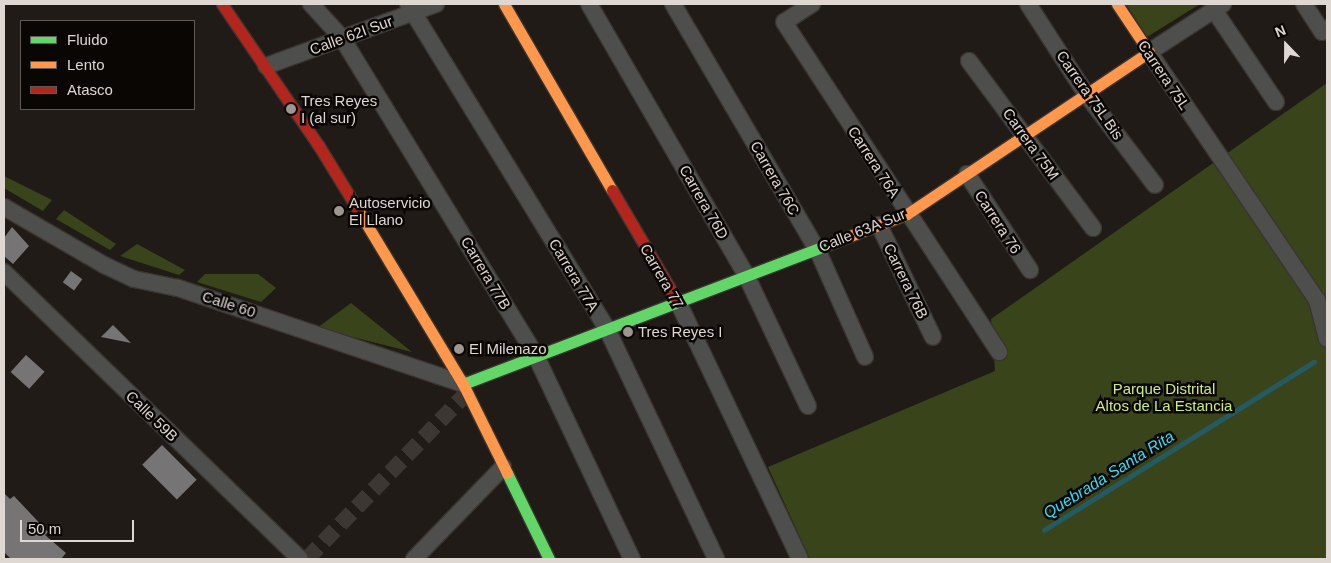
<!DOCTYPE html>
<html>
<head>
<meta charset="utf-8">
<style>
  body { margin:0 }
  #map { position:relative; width:1331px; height:563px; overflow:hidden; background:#201b16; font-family:Helvetica,sans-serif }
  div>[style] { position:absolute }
  .green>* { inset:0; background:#39441b }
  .stream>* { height:4.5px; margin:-2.25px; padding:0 2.25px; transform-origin:2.25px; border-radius:2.25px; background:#245a62 }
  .building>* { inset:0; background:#777475; transform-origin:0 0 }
  .street-tunnel>* { height:16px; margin-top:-8px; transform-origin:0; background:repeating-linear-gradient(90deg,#3c3732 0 16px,transparent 0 24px) }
  .roads { filter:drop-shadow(1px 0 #3a3531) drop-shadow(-1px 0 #3a3531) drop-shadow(0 1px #3a3531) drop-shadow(0 -1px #3a3531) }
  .street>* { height:16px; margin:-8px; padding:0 8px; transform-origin:8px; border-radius:8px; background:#4e4f4d }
  .fast>* { height:11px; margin:-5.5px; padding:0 5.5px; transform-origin:5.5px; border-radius:5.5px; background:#63d668 }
  .slow>* { height:11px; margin:-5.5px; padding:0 5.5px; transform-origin:5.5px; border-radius:5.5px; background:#ff974d }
  .jam>* { height:11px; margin:-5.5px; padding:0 5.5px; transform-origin:5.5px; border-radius:5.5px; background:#b3261e }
  .dots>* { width:14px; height:14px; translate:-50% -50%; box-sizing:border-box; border:2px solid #0a0604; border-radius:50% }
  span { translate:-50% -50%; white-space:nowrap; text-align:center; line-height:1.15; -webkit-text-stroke:5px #0a0604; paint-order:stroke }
  .street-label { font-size:15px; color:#ded7d2 }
  .poi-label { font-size:15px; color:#ded7d2 }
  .left { translate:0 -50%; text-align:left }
  .park-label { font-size:15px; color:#cceb83 }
  .water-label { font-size:16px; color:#34defa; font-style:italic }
  .frame { position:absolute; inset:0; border:5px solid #ded7d2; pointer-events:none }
  .legend { position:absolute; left:20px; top:20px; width:175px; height:90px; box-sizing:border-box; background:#0a0604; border:1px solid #5f5a56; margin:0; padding:6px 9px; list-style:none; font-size:15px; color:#ded7d2 }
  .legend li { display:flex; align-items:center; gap:10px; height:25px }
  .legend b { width:25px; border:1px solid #5f5a56 }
  .north { position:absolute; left:1261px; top:20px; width:50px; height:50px; -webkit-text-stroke:4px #0a0604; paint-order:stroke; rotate:338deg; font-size:14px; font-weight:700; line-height:20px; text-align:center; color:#ded7d2 }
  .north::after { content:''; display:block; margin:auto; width:18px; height:22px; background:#ded7d2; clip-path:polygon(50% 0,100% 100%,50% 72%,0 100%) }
  .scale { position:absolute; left:20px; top:520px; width:114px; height:22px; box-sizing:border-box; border:2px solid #ded7d2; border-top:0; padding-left:6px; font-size:15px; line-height:18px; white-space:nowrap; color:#ded7d2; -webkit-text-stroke:4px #0a0604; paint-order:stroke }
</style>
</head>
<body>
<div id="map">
  <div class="green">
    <i style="clip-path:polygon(1126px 4px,1200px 4px,1147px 37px)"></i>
    <i style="clip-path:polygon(1327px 83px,1327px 559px,810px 559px,768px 467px,995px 371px,991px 319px)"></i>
    <i style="clip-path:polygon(4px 176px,52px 200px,43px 211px,4px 188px)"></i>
    <i style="clip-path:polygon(64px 210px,116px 244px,110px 250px,56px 219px)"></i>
    <i style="clip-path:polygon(137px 244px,185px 270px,179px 275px,120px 256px)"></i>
    <i style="clip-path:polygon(205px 274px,258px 274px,276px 288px,261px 302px,197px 282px)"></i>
    <i style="clip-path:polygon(351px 303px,412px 352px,317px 328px)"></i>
  </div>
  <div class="stream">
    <i style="left:1044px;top:530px;width:318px;rotate:-31.9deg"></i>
  </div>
  <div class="building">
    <i style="clip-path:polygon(12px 227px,29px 246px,13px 264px,4px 256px,4px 238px)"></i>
    <i style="left:71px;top:271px;width:14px;height:14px;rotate:36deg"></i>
    <i style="clip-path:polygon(113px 325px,131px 343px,101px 337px)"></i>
    <i style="left:26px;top:355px;width:25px;height:23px;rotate:42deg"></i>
    <i style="left:162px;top:445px;width:49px;height:28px;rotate:45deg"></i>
    <i style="clip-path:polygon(4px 493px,10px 499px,14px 496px,48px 532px,45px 535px,66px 553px,61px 559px,11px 559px,4px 552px)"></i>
  </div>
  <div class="street-tunnel">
    <i style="left:307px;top:559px;width:231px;rotate:-46.1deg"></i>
  </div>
  <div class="roads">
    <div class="street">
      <i style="left:311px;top:4px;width:46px;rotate:47.6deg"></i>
      <i style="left:342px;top:38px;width:373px;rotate:58.6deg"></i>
      <i style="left:536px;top:356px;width:225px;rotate:64.7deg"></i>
      <i style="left:408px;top:4px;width:381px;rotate:58.5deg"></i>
      <i style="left:607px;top:329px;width:255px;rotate:64.6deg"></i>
      <i style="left:589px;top:4px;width:313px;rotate:59.9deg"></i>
      <i style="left:746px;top:275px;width:145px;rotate:64.7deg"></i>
      <i style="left:673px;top:4px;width:284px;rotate:59.6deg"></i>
      <i style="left:817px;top:249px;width:118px;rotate:66deg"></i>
      <i style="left:812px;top:4px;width:33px;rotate:147deg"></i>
      <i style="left:784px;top:22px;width:394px;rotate:56.9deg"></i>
      <i style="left:1028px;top:4px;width:107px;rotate:57.2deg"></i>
      <i style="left:1086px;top:94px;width:114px;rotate:52.8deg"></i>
      <i style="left:1223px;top:4px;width:88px;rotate:147deg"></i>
      <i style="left:1149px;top:52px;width:300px;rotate:55.9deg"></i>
      <i style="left:1317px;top:300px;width:40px;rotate:75.6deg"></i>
      <i style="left:1304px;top:4px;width:33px;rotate:57deg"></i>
      <i style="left:1322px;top:32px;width:6px;rotate:-39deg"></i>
      <i style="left:1214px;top:10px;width:111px;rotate:56deg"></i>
      <i style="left:969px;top:61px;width:208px;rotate:53.4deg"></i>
      <i style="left:266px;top:66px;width:181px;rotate:-20deg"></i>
      <i style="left:967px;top:174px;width:115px;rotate:56.7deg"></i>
      <i style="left:4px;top:207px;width:116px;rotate:30.1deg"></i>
      <i style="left:104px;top:265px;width:33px;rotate:25deg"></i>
      <i style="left:134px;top:279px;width:45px;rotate:11.6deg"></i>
      <i style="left:178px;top:288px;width:301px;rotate:18.6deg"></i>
      <i style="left:879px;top:225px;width:124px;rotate:64.3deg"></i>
      <i style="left:4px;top:272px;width:412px;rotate:44.1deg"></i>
      <i style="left:678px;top:302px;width:284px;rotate:64.6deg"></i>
      <i style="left:414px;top:559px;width:128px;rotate:-45.9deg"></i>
    </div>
    <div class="fast">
      <i style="left:463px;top:384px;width:414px;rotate:-20.9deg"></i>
      <i style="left:507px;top:473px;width:96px;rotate:64deg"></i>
    </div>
    <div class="slow">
      <i style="left:504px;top:4px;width:215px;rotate:59.9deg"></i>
      <i style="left:358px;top:210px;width:203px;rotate:58.9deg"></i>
      <i style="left:463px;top:384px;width:99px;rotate:63.7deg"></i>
      <i style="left:850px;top:236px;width:61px;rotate:-21.1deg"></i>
      <i style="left:907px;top:214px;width:291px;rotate:-33.8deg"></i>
      <i style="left:1149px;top:52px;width:58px;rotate:-123.7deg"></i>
    </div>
    <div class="jam">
      <i style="left:222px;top:4px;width:172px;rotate:55.7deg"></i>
      <i style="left:319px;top:146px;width:75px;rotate:58.6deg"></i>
      <i style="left:612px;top:190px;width:130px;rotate:59.5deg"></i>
    </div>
  </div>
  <div class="dots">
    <i style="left:291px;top:109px;background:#9c9590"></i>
    <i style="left:339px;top:211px;background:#9c9590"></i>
    <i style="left:628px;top:332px;background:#9c9590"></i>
    <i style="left:459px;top:349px;background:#9c9590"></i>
  </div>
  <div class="street-label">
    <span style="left:351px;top:35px;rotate:-20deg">Calle 62I Sur</span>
    <span style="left:1164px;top:75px;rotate:56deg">Carrera 75L</span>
    <span style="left:1090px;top:95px;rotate:55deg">Carrera 75L Bis</span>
    <span style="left:1031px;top:144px;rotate:54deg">Carrera 75M</span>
    <span style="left:874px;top:162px;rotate:57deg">Carrera 76A</span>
    <span style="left:775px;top:178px;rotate:60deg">Carrera 76C</span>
    <span style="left:704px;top:202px;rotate:60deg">Carrera 76D</span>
    <span style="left:998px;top:222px;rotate:57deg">Carrera 76</span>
    <span style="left:862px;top:230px;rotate:-22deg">Calle 63A Sur</span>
    <span style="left:486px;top:273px;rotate:59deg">Carrera 77B</span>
    <span style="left:574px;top:275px;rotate:59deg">Carrera 77A</span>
    <span style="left:662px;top:276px;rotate:60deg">Carrera 77</span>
    <span style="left:906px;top:281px;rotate:64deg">Carrera 76B</span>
    <span style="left:229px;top:304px;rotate:18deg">Calle 60</span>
    <span style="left:152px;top:416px;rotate:44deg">Calle 59B</span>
  </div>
  <div class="poi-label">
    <span class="left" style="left:301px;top:109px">Tres Reyes<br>I (al sur)</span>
    <span class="left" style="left:349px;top:211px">Autoservicio<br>El Llano</span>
    <span class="left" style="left:638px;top:332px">Tres Reyes I</span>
    <span class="left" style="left:469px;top:349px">El Milenazo</span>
  </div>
  <div class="park-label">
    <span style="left:1164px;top:397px">Parque Distrital<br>Altos de La Estancia</span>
  </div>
  <div class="water-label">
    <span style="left:1109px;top:475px;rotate:-32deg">Quebrada Santa Rita</span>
  </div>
  <div class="frame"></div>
  <ul class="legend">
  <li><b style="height:6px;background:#63d668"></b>Fluido</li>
  <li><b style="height:6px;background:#ff974d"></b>Lento</li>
  <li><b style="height:6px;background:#b3261e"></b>Atasco</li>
  </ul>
  <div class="north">N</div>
  <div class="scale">50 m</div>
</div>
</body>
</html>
